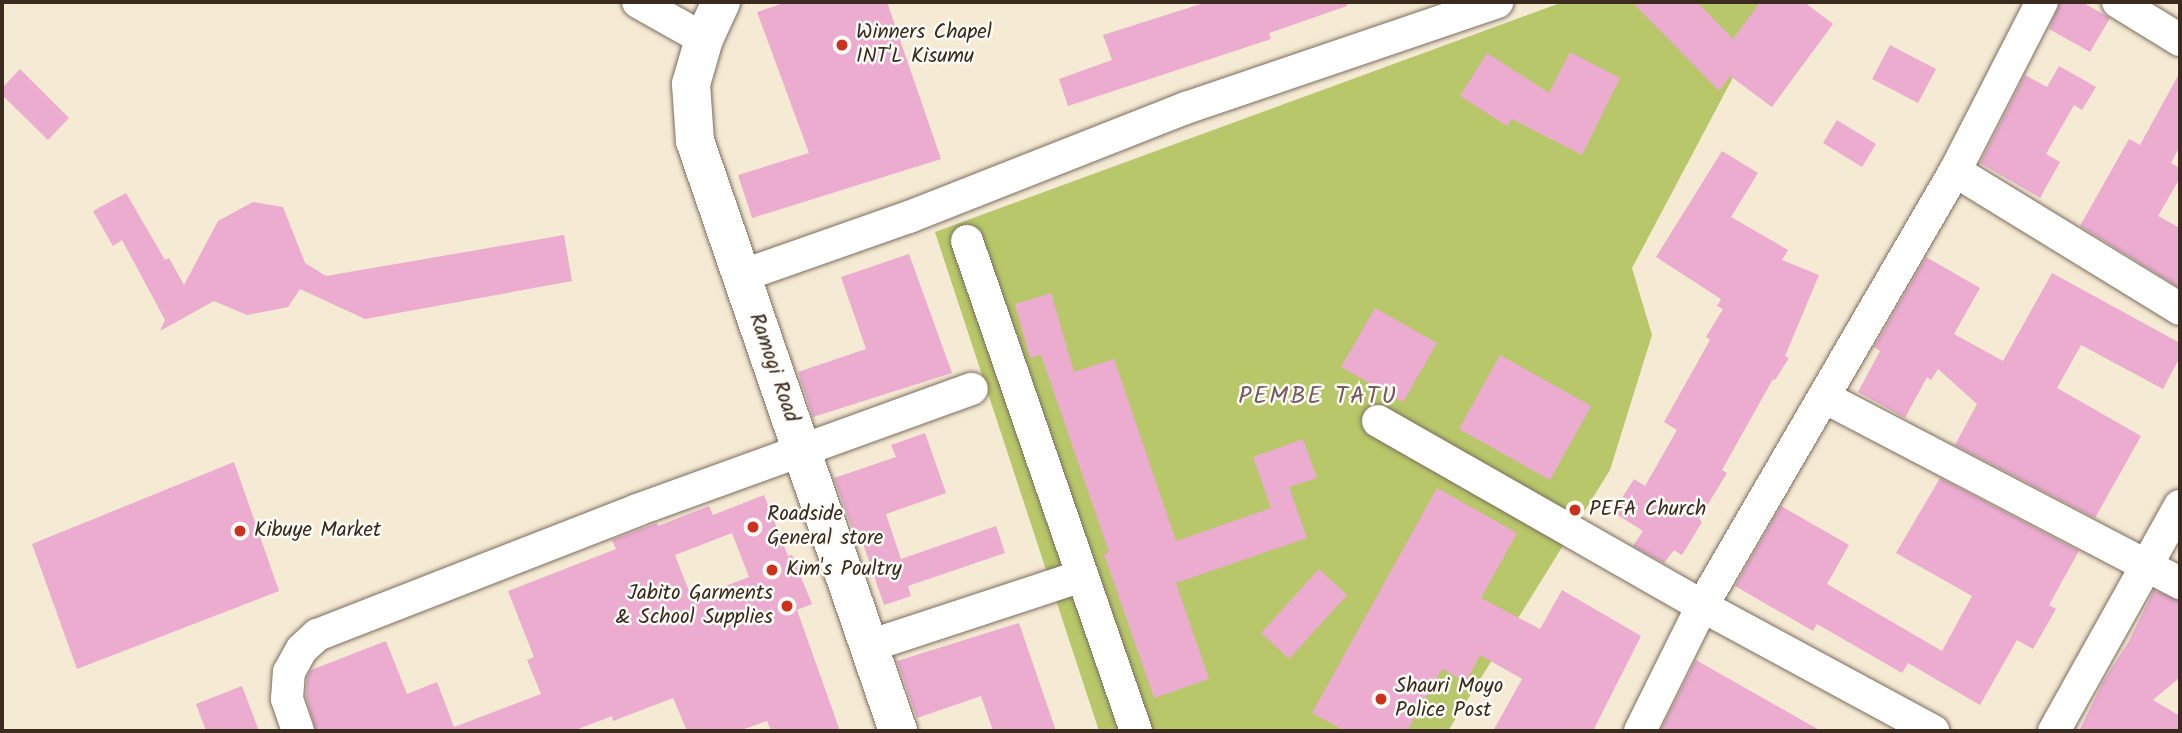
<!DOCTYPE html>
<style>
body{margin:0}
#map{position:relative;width:2182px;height:733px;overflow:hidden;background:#f5ead4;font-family:Kalam,sans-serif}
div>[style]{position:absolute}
.green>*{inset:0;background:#b7c769}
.building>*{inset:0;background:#ebacd0}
.roads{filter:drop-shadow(0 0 2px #7c6d5e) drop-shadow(0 0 2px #7c6d5e)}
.street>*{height:32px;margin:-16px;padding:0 16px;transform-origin:16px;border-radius:16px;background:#fff}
.secondary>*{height:38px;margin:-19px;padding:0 19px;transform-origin:19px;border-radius:19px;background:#fff}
.dots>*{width:19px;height:19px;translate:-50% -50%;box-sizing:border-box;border:4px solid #fdfcf7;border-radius:50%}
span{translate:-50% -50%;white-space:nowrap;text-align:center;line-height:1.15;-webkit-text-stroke:5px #fdfcf7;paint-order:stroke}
.poi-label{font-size:21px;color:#3b2a1e}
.left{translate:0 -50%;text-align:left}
.right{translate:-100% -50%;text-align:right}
.street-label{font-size:21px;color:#3b2a1e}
.quarter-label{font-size:24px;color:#79585c;letter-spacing:2px}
.frame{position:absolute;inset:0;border:4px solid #3b2a1e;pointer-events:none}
</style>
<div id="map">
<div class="green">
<i style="clip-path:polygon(1563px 2px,1773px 2px,1632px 268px,1652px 335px,1610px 470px,1448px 731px,1099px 731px,935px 232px)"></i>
</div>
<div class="building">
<i style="clip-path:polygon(787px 2px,887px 2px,941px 159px,752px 218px,738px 175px,809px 153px,757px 12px)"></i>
<i style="clip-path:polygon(1207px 2px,1347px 2px,1347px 6px,1269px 33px,1271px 39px,1068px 106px,1059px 79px,1112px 60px,1103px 35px)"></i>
<i style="clip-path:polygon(1632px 2px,1697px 2px,1733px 39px,1760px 2px,1804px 2px,1833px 24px,1772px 107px,1730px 76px,1719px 91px)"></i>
<i style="clip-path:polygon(2060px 2px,2082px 2px,2110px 18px,2090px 52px,2049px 29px)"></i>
<i style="clip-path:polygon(1890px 45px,1936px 69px,1918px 103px,1872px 79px)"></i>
<i style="clip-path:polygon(1570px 52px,1620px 78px,1582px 155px,1512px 119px,1507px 126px,1460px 96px,1487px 53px,1549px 93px)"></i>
<i style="clip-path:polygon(2059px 66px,2096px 87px,2082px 110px,2074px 105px,2046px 154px,2060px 162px,2040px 198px,1980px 163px,2025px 75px,2047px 87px)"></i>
<i style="clip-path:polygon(20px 69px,69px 118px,48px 140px,2px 95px,2px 88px)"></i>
<i style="clip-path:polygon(2180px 72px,2180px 146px,2171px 163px,2180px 168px,2180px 178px,2158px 216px,2180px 228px,2180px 288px,2080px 226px,2129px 139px,2140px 145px)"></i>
<i style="clip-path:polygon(1837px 120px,1876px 144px,1862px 167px,1823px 143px)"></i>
<i style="clip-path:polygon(1722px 151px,1758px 173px,1731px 217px,1788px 250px,1782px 260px,1819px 275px,1785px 356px,1789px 358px,1775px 380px,1773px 379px,1722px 470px,1727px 473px,1699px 519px,1702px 522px,1682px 555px,1674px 550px,1664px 563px,1633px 546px,1643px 531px,1613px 512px,1634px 479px,1645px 486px,1677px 430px,1664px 422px,1710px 340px,1706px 337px,1723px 309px,1717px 306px,1721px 299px,1656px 257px)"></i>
<i style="clip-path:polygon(126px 193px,165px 260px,169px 258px,184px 285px,218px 221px,253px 202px,283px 207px,305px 263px,326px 276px,564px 235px,572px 281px,365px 319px,300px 289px,288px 307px,247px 315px,214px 301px,160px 331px,165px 320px,122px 240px,113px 246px,93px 211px)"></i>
<i style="clip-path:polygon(909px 254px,952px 373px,813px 417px,798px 372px,866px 349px,841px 277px)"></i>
<i style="clip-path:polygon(1926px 257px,1980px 288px,1954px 334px,2003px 361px,2052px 273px,2180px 343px,2180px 357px,2163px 389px,2081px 345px,2057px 388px,2141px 436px,2095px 518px,1955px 445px,1977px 404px,1938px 369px,1931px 380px,1927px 377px,1905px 418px,1858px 392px,1880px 351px,1874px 347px)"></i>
<i style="clip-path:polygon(1051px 293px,1074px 372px,1114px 359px,1176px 541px,1271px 508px,1253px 457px,1303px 439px,1317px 478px,1289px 487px,1307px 538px,1176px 583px,1209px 679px,1154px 698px,1104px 554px,1109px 552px,1041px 355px,1030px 358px,1015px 304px)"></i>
<i style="clip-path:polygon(1375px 308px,1437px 343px,1403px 402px,1341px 367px)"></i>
<i style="clip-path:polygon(1500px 355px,1591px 406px,1550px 480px,1459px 429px)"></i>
<i style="clip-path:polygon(925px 433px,946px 493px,886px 514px,901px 559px,996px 526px,1005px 553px,908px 586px,911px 596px,884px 605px,858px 529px,853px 531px,834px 478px,896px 457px,891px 445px)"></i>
<i style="clip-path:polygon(234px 462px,279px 591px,77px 669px,32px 544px)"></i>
<i style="clip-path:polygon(1940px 478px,2079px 551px,2049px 605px,2056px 609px,2033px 649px,2017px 640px,1980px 705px,1908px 663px,1902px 673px,1817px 624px,1813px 631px,1735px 586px,1781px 506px,1849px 545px,1827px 584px,1942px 651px,1972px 596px,1896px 553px)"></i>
<i style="clip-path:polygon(1437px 488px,1517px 533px,1481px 598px,1540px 629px,1562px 590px,1641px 636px,1593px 731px,1493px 731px,1522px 679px,1480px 655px,1466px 682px,1442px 669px,1407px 731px,1345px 731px,1312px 713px)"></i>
<i style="clip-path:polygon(evenodd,764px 495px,788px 556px,792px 555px,812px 604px,797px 610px,840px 731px,771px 731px,767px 721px,739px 731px,687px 731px,673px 698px,613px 721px,612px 716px,573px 731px,316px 731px,306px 697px,307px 677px,311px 670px,386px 641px,407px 694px,437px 682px,454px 727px,541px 694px,527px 660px,534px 657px,508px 591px,616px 549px,612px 540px,657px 523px,658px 526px,709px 506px,713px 515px,764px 495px,732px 533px,749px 577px,692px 599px,675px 555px,732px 533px)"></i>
<i style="clip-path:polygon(1319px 569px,1347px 595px,1289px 659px,1261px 633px)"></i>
<i style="clip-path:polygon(2154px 590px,2180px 601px,2180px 673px,2177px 680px,2153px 700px,2180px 716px,2180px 731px,2079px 731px,2104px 680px,2129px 641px)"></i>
<i style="clip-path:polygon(1019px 623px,1056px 731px,993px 731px,981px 696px,917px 718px,897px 661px)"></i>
<i style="clip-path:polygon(1696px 660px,1821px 731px,1660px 731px)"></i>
<i style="clip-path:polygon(242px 686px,259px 731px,206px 731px,196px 704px)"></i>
</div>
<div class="roads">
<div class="street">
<i style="left:638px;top:2px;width:76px;rotate:29.3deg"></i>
<i style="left:2118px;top:2px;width:73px;rotate:31.5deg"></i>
<i style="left:1955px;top:171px;width:264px;rotate:31.5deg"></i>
<i style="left:967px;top:241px;width:518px;rotate:70.97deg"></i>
<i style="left:741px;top:276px;width:178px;rotate:-19.4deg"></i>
<i style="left:909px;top:217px;width:298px;rotate:-21.5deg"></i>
<i style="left:1186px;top:108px;width:329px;rotate:-18.8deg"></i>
<i style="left:1824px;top:397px;width:402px;rotate:27.6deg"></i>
<i style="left:1378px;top:421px;width:373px;rotate:29.7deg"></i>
<i style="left:1702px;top:606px;width:263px;rotate:28.4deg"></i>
<i style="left:869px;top:646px;width:224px;rotate:-18.2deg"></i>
<i style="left:298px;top:731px;width:34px;rotate:-109deg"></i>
<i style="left:287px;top:699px;width:27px;rotate:-86deg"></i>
<i style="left:289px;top:672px;width:26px;rotate:-61deg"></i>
<i style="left:302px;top:649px;width:21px;rotate:-43deg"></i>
<i style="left:317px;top:635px;width:344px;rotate:-21.3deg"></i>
<i style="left:637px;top:510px;width:356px;rotate:-19.9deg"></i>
<i style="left:1640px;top:731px;width:140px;rotate:-63.6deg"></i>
<i style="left:1702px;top:606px;width:503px;rotate:-59.82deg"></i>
<i style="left:1955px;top:171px;width:190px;rotate:-62.8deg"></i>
<i style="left:2054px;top:731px;width:258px;rotate:-60.8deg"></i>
</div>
<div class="secondary">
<i style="left:721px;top:2px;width:41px;rotate:114.7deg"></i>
<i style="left:704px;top:39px;width:47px;rotate:106.1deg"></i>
<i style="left:691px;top:84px;width:57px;rotate:86deg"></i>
<i style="left:695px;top:141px;width:624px;rotate:71.01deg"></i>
</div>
</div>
<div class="dots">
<i style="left:842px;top:45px;background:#c8321e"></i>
<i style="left:1575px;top:510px;background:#c8321e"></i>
<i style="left:753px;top:527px;background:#c8321e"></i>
<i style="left:240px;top:531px;background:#c8321e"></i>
<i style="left:772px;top:570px;background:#c8321e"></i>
<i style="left:787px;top:606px;background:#c8321e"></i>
<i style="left:1381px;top:699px;background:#c8321e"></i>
</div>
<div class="poi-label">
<span class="left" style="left:856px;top:45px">Winners Chapel<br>INT'L Kisumu</span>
<span class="left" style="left:1589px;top:510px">PEFA Church</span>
<span class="left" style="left:767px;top:527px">Roadside<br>General store</span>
<span class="left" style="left:254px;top:531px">Kibuye Market</span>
<span class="left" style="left:786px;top:570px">Kim's Poultry</span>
<span class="right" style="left:773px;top:606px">Jabito Garments<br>&amp; School Supplies</span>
<span class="left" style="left:1395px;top:699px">Shauri Moyo<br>Police Post</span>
</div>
<div class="street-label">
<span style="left:773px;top:368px;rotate:71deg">Ramogi Road</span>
</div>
<div class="quarter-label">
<span style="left:1318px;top:397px">PEMBE TATU</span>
</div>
<div class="frame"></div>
</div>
